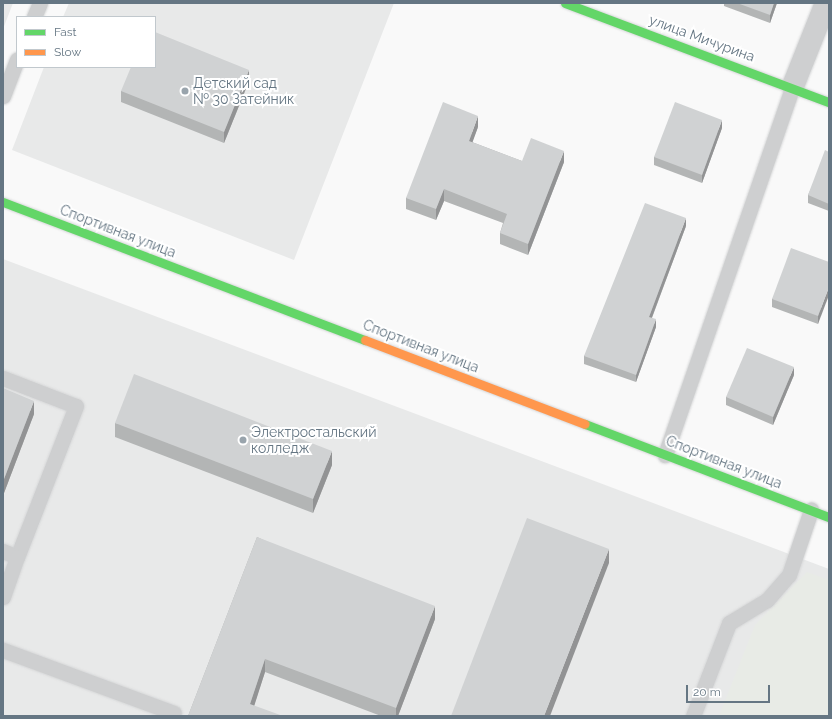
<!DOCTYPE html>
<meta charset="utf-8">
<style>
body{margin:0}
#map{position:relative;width:832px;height:719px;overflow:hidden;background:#f9f9f9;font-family:Raleway,sans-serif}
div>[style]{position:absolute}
.built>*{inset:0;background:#e8e9e9}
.green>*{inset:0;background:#e8ebe6}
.roads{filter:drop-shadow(0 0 1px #d5d6d7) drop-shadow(0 0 1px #d5d6d7)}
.lane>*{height:15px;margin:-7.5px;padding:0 7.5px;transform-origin:7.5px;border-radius:7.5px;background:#cecfd0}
.street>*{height:22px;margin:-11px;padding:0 11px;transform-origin:11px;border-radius:11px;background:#cecfd0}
.fast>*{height:9px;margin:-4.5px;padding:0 4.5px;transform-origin:4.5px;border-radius:4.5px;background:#63d668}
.slow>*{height:9px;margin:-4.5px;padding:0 4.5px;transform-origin:4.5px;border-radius:4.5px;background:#ff974d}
.wall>*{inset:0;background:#b3b5b5}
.shaded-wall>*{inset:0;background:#929394}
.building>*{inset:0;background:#d0d2d3}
.dots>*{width:11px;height:11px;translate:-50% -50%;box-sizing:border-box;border:2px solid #fff;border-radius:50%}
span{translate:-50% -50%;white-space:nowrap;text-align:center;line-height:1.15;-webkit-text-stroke:4px #fff;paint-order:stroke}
.street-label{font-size:14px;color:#657683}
.poi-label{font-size:14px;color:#657683}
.left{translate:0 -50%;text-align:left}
.frame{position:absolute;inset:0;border:4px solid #657683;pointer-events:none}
.legend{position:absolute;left:16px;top:16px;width:140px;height:52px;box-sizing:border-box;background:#fff;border:1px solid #c1c8cd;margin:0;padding:5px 7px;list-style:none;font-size:12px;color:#657683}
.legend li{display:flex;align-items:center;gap:8px;height:20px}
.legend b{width:20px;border:1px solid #c1c8cd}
.scale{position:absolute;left:686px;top:685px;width:84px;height:18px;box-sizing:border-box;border:2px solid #657683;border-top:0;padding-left:5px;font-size:12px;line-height:14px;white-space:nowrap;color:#657683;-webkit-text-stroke:3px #fff;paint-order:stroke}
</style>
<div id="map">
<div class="built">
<i style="clip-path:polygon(3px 3px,13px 3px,3px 29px)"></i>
<i style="clip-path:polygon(69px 3px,394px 3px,294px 260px,12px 150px,44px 67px,155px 67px,155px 17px,63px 17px)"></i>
<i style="clip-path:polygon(3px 259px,829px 569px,829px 716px,3px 716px)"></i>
</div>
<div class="green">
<i style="clip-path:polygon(807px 572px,829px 580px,829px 716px,719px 716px,755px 625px)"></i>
</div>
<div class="roads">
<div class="lane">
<i style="left:34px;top:17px;width:15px;rotate:-67deg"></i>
<i style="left:3px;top:96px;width:39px;rotate:-69deg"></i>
<i style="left:3px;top:378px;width:78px;rotate:21deg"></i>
<i style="left:76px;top:406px;width:162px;rotate:111.3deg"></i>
<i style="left:17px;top:557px;width:15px;rotate:-157deg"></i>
<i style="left:665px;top:455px;width:391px;rotate:-70.9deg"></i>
<i style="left:3px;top:597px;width:42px;rotate:-70.7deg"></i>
<i style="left:3px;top:650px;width:182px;rotate:20.2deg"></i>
<i style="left:693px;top:716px;width:100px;rotate:-68.8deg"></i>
<i style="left:729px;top:623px;width:44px;rotate:-31.2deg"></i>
<i style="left:767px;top:600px;width:33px;rotate:-49deg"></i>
<i style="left:789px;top:575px;width:69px;rotate:-71.3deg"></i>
</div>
<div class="street">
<i style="left:793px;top:86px;width:89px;rotate:-68.3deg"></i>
</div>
<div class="fast">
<i style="left:565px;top:3px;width:282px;rotate:20.6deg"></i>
<i style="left:3px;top:202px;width:387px;rotate:20.9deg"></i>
<i style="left:585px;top:424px;width:261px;rotate:20.9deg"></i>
</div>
<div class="slow">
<i style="left:365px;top:340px;width:235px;rotate:20.9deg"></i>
</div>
</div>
<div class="wall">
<i style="clip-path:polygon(724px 3px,777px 3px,770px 23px,724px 6px)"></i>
<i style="clip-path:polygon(249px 81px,224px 143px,121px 102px,121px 91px)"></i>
<i style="clip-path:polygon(478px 127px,472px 142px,522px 161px,564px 162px,528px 255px,500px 244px,500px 233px,503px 223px,444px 201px,436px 220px,406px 209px,406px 198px)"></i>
<i style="clip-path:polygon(722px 128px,702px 183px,654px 165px,654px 157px)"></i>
<i style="clip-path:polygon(829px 152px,829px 211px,808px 203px,808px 195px)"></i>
<i style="clip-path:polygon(686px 226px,652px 318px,656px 327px,636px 382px,584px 364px,584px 356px)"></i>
<i style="clip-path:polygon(829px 262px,818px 324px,772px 307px,772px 299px)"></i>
<i style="clip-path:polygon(794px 375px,773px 425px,726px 405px,726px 397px)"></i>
<i style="clip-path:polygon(3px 388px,34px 414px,4px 493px,3px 493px)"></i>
<i style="clip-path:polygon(115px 423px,332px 465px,313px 513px,115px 437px)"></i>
<i style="clip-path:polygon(257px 537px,435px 619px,398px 716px,381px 716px,265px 672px,254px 705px,188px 716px)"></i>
</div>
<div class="shaded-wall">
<i style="clip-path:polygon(774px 3px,777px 3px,770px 23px,770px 15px)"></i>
<i style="clip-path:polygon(249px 70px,249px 81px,224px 143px,224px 132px)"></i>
<i style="clip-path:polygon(478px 116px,478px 127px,469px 152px,469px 141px)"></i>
<i style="clip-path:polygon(722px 120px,722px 128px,702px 183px,702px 175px)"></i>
<i style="clip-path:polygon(564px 151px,564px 162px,528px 255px,528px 244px)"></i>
<i style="clip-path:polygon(444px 189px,444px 201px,436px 220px,436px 209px)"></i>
<i style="clip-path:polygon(686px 218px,686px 226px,649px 325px,649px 317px)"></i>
<i style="clip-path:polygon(829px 287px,829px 295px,818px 324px,818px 316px)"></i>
<i style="clip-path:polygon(656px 319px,656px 327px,636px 382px,636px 375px)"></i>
<i style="clip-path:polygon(794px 367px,794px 375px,773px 425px,773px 417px)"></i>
<i style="clip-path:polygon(34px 401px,34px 414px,4px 493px,4px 479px)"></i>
<i style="clip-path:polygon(332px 451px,332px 465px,313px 513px,313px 499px)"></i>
<i style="clip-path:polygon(609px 549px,609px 563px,550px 716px,544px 716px)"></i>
<i style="clip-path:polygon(435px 606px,435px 619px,398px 716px,396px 716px,396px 708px)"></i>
<i style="clip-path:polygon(265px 659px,265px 672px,251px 716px,250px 704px)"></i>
</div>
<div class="building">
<i style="clip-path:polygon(737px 3px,774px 3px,770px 15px)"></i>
<i style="clip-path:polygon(155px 32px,249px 70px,224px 132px,121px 91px,131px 67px,155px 67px)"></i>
<i style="clip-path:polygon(443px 102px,478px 116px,469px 141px,522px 161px,531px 138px,564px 151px,528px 244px,500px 233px,507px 214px,444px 189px,436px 209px,406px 198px)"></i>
<i style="clip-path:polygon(675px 102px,722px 120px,702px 175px,654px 157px)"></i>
<i style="clip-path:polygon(825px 150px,829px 152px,829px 204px,808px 195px)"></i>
<i style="clip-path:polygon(645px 203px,686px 218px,649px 317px,656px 319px,636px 375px,584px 356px)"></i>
<i style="clip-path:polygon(791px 248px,829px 262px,829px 287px,818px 316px,772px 299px)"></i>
<i style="clip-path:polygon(747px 348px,794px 367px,773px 417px,726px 397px)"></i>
<i style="clip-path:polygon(134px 374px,332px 451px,313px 499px,115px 423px)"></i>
<i style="clip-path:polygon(3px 388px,34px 401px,4px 479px,3px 479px)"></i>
<i style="clip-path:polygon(527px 518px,609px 549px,544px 716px,451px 716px)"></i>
<i style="clip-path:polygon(257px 537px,435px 606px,396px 708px,265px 659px,250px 704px,283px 716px,188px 716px)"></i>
</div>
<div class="dots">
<i style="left:185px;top:91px;background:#99a4ac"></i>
<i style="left:243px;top:440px;background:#99a4ac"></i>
</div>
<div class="street-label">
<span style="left:702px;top:38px;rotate:20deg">улица Мичурина</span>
<span style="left:118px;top:231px;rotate:21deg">Спортивная улица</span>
<span style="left:421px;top:346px;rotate:21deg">Спортивная улица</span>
<span style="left:724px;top:462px;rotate:21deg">Спортивная улица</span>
</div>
<div class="poi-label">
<span class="left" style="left:193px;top:91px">Детский сад<br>№ 30 Затейник</span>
<span class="left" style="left:251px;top:440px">Электростальский<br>колледж</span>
</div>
<div class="frame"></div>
<ul class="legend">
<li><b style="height:5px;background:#63d668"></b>Fast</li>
<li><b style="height:5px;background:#ff974d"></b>Slow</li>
</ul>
<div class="scale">20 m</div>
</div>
